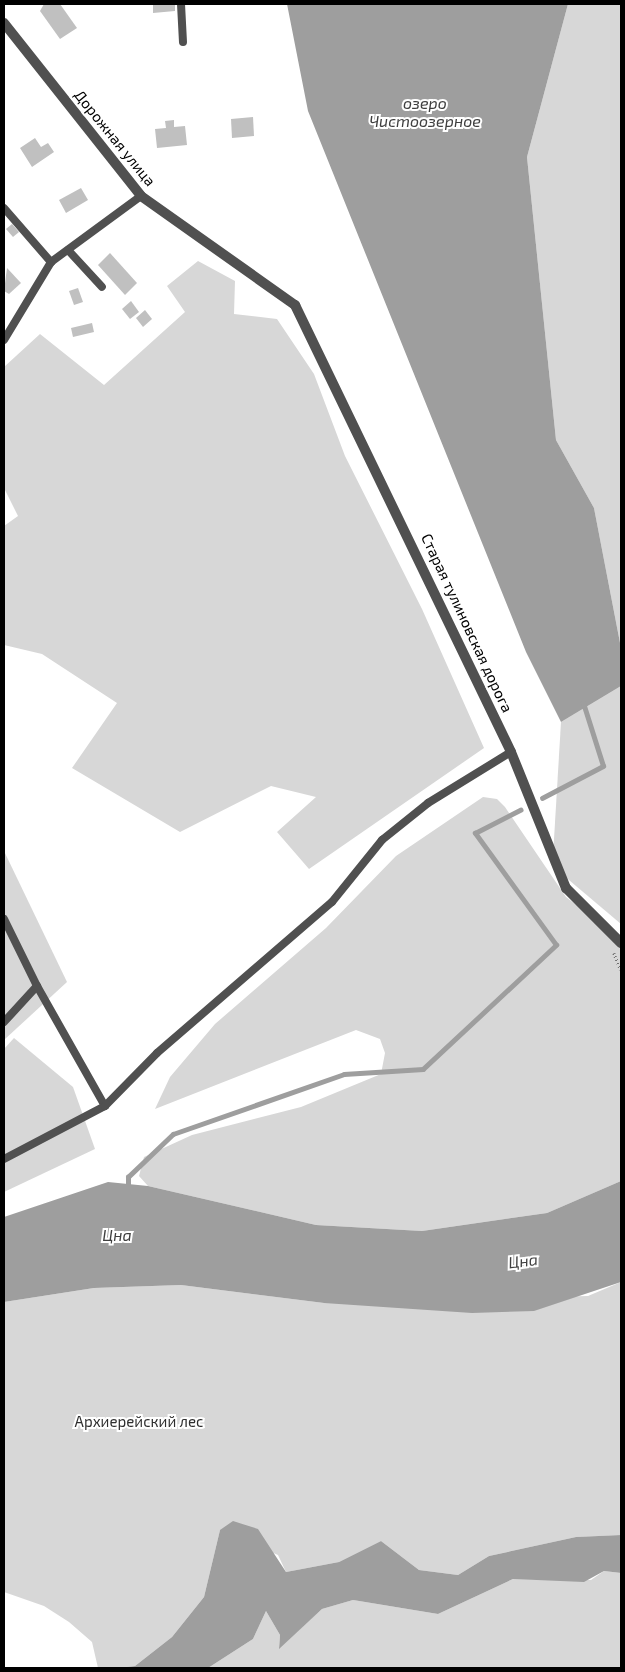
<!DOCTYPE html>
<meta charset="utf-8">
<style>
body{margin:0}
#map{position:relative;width:625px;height:1672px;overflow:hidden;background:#fff;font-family:"Exo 2",sans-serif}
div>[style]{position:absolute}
.green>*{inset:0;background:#d7d7d7}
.water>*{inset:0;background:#9e9e9e}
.stream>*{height:4.5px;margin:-2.25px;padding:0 2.25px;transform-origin:2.25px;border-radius:2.25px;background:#9e9e9e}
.building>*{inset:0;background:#c0c0c0}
.path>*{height:2.5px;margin-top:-1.25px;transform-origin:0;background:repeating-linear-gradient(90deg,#727272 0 1px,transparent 0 3.5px)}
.service>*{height:8px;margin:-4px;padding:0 4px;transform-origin:4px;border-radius:4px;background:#505050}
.tertiary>*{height:10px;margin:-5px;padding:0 5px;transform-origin:5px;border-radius:5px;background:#505050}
span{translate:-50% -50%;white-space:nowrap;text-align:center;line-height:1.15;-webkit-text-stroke:4px #fff;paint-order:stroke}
.street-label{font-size:15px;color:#000}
.park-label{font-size:15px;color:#2e2e2e}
.water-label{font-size:16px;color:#3f3f3f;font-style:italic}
.frame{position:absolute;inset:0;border:5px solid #000;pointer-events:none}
</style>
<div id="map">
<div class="green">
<i style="clip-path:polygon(568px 4px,621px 4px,621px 648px,594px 508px,556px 440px,527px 157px)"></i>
<i style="clip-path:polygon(198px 261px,235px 281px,234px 314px,277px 319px,314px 374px,345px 456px,422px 609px,484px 748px,309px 869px,277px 832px,316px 797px,271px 786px,180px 832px,72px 768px,117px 703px,42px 654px,4px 645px,4px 526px,18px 516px,4px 488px,4px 367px,40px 334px,104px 385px,185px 312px,167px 286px)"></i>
<i style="clip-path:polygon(621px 686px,621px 924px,563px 875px,553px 856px,561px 722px)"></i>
<i style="clip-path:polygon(483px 797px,497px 799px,505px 807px,566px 897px,621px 939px,621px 1181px,547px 1213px,422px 1231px,316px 1225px,148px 1186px,139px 1176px,144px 1157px,192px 1135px,301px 1107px,381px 1074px,385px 1053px,380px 1039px,356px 1030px,155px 1109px,170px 1077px,215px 1024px,326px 928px,396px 856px)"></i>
<i style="clip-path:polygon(4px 851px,67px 982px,4px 1040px)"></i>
<i style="clip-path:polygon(14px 1038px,73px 1087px,95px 1149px,4px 1192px,4px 1049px)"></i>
<i style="clip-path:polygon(621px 1282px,621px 1535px,576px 1537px,489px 1556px,458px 1575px,419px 1570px,381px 1541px,339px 1562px,286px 1572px,278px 1555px,220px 1530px,204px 1597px,172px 1637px,135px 1666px,119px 1668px,98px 1668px,92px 1642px,69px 1622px,44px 1606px,4px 1592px,4px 1302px,94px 1288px,181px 1285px,324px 1303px,588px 1296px)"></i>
<i style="clip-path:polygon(604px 1571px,621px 1573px,621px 1668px,208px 1668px,253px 1639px,266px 1611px,280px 1635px,279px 1648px,322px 1609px,353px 1600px,438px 1614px,513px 1579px,591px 1580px)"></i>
</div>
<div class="water">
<i style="clip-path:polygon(287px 4px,568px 4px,527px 157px,556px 440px,594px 508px,621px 648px,621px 686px,561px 722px,526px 652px,308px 111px)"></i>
<i style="clip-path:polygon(621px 1181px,621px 1282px,534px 1311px,472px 1313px,324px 1303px,181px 1285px,94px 1288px,4px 1302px,4px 1217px,108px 1182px,148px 1186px,316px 1225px,422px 1231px,547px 1213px)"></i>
<i style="clip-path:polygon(233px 1521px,258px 1529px,286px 1572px,339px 1562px,381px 1541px,419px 1570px,458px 1575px,489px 1556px,576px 1537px,621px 1535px,621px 1573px,604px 1571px,584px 1582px,513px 1579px,438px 1614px,353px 1600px,322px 1609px,279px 1649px,280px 1635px,266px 1611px,253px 1639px,208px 1668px,119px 1668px,135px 1666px,172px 1637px,204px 1597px,220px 1530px)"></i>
</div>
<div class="stream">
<i style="left:542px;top:798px;width:69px;rotate:-27.7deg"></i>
<i style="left:603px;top:766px;width:66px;rotate:-107.6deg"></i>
<i style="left:128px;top:1188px;width:11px;rotate:-90deg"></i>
<i style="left:128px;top:1177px;width:62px;rotate:-43.7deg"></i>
<i style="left:173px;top:1134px;width:181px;rotate:-19.3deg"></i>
<i style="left:344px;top:1074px;width:79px;rotate:-3.6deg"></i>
<i style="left:423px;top:1069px;width:182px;rotate:-43deg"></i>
<i style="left:556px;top:945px;width:138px;rotate:-125.9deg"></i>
<i style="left:475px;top:833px;width:51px;rotate:-27.1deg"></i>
</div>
<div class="building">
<i style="clip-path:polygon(44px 4px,60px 4px,77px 28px,60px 39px,40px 11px)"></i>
<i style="clip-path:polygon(153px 4px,175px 4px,175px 11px,153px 13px)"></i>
<i style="clip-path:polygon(253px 117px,254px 136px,232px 138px,231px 119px)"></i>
<i style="clip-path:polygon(174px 120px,174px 127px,185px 126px,187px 145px,157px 148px,155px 129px,166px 128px,165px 121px)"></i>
<i style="clip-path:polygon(35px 138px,41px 147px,48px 143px,54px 152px,32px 167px,20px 148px)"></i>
<i style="clip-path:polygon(81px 188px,88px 200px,66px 213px,59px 200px)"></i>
<i style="clip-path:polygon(12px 224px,19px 232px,13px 237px,6px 229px)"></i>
<i style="clip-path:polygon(110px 253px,137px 283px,125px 295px,98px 265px)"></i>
<i style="clip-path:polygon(7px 268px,21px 283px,9px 294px,4px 291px)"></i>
<i style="clip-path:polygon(78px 288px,83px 302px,74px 305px,69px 291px)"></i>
<i style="clip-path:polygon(131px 301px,139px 312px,130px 319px,122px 309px)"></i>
<i style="clip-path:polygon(145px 310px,152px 319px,143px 327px,136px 318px)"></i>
<i style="clip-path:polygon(92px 323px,94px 332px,73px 337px,71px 328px)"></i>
</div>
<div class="path">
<i style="left:614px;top:953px;width:18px;rotate:68deg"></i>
</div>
<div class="service">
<i style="left:181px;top:4px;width:38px;rotate:87deg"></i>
<i style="left:4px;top:208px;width:72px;rotate:49deg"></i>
<i style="left:68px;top:250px;width:50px;rotate:47.4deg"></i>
<i style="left:4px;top:340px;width:91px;rotate:-58.9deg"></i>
<i style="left:51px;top:262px;width:112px;rotate:-36.3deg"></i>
<i style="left:4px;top:919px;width:75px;rotate:63.8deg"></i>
<i style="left:37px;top:986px;width:49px;rotate:132.5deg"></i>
<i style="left:37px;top:986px;width:138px;rotate:60.5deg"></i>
<i style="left:4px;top:1159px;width:114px;rotate:-27.7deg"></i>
<i style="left:105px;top:1106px;width:74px;rotate:-45.5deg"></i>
<i style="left:157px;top:1053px;width:231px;rotate:-40.8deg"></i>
<i style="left:332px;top:902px;width:80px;rotate:-51.1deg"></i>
<i style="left:382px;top:840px;width:59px;rotate:-38.8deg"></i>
<i style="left:428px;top:803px;width:97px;rotate:-31.6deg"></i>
</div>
<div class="tertiary">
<i style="left:4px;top:23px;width:221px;rotate:51.6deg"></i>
<i style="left:141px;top:196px;width:189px;rotate:35.3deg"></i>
<i style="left:295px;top:305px;width:496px;rotate:64.2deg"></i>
<i style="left:511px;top:752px;width:147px;rotate:68deg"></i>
<i style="left:566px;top:888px;width:78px;rotate:45deg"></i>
</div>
<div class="street-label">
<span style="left:115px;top:138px;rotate:51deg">Дорожная улица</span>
<span style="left:467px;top:623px;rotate:65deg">Старая тулиновская дорога</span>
</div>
<div class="park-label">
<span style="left:139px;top:1422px">Архиерейский лес</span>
</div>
<div class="water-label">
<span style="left:425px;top:112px">озеро<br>Чистоозерное</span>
<span style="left:117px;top:1235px">Цна</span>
<span style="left:523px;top:1261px;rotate:-7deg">Цна</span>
</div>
<div class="frame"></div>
</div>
